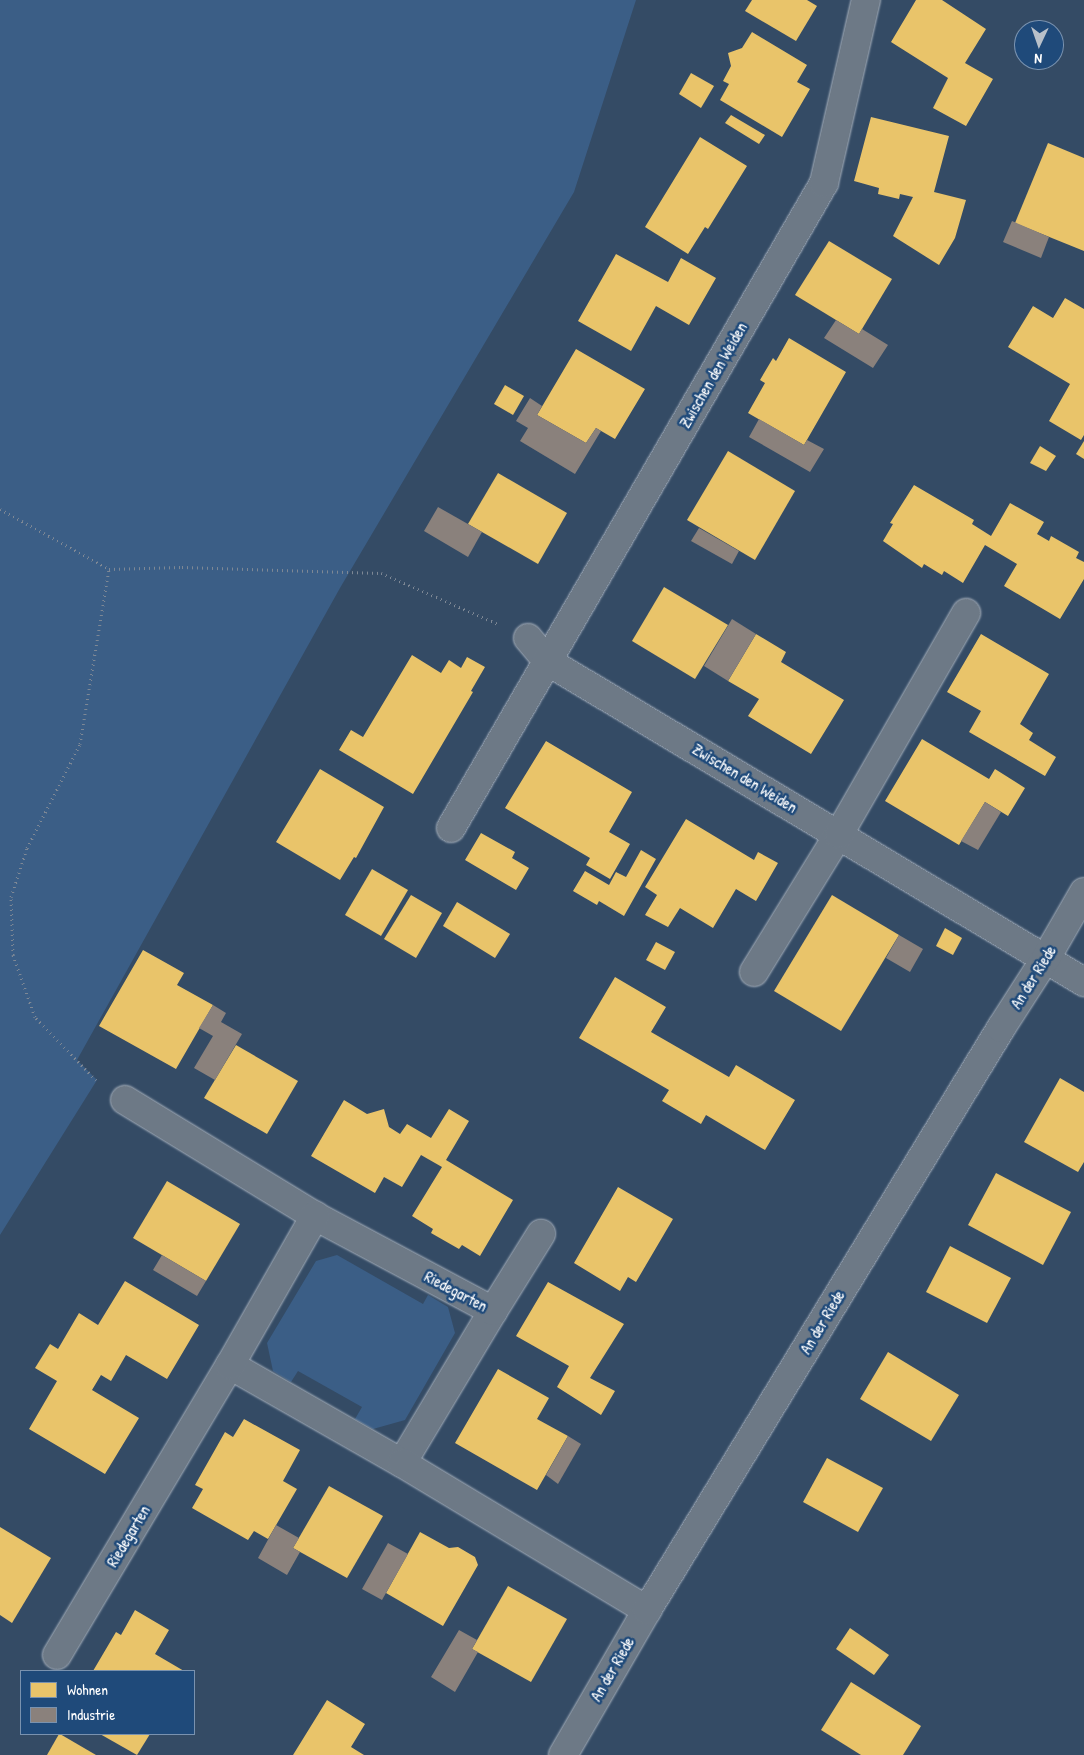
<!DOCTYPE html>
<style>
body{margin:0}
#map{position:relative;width:1084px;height:1755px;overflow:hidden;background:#344b65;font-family:"Patrick Hand",sans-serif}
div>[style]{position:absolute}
.green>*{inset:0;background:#3b5e86}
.homes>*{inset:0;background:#e9c46a}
.industry>*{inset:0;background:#8a817c}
.path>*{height:3px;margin-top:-1.5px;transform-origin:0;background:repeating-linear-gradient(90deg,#7e8895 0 1px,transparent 0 5px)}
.roads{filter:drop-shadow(0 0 1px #a4aeba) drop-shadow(0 0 1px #a4aeba)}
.minor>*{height:28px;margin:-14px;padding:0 14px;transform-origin:14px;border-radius:14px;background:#6d7986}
span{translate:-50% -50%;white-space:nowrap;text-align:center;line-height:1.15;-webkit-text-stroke:5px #1f4a7a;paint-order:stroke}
.street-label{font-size:16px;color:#fff}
.legend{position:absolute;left:20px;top:1670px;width:175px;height:65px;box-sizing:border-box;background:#1f4a7a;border:1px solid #7992af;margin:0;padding:6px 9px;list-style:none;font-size:15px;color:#fff}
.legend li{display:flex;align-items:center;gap:10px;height:25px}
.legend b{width:25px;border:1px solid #7992af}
.north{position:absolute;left:1014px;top:20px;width:50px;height:50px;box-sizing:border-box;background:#1f4a7a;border:1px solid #7992af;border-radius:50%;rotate:183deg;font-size:14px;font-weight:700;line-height:20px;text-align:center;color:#fff}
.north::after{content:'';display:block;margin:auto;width:18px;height:22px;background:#b8c0c9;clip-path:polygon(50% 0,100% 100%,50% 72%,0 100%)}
</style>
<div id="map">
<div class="green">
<i style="clip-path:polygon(0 0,636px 0,574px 192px,340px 588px,77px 1060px,97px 1080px,0 1235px)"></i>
<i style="clip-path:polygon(337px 1255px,423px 1304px,428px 1295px,448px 1307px,455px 1333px,405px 1420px,373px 1429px,355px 1419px,362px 1407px,298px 1371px,291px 1382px,273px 1371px,267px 1343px,316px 1261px)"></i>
</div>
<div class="homes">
<i style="clip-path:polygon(752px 0,807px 0,817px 6px,796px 41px,745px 11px)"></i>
<i style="clip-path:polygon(916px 0,942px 0,986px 29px,965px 63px,993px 79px,966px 126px,933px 108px,948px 78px,891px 42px)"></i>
<i style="clip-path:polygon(752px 32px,807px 65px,797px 82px,810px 89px,782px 137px,720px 100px,729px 84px,723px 81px,731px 66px,728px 53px,742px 48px)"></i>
<i style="clip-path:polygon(691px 73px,714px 86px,701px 108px,679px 94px)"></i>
<i style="clip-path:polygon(731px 115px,765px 135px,759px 144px,725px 123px)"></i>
<i style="clip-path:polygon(871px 117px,949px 136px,934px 192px,966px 200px,955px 238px,939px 265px,893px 236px,913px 197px,900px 194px,899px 199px,878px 194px,879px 188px,854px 181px)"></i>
<i style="clip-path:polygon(700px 137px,747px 166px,708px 229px,705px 227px,688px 254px,645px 227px)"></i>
<i style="clip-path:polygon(1048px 143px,1084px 158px,1084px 251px,1015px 223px)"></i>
<i style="clip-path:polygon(829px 241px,892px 279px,859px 334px,795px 295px)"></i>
<i style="clip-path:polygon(616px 254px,668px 282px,681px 258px,716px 278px,689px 325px,656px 306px,631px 351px,578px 321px)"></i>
<i style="clip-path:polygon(1065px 298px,1084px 309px,1084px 435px,1081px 440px,1049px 421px,1070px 384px,1008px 347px,1033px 306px,1053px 318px)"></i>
<i style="clip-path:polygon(789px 338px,846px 372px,804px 445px,748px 413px,765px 383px,760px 380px,773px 358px,776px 361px)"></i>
<i style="clip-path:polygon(576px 349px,645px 389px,615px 439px,596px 428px,586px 443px,537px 415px)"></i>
<i style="clip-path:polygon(505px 385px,524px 396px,513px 415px,494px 404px)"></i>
<i style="clip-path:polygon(1084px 441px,1084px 459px,1076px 454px)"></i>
<i style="clip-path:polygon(1040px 446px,1056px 456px,1046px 471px,1030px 463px)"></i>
<i style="clip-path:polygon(728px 451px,795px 491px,755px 560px,687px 520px)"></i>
<i style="clip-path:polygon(498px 473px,567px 513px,538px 564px,468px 524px)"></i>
<i style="clip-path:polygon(914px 485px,974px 520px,972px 524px,991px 536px,1010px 503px,1044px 522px,1037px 534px,1049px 541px,1051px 536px,1079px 552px,1076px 558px,1084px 562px,1084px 579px,1060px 619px,1004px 586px,1017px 564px,985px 545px,963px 583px,944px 571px,942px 575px,924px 564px,922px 568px,883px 541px,893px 524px,890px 523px)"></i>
<i style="clip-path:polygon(664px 587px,728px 625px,695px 679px,632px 641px)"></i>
<i style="clip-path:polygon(756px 634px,786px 652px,781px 662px,844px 700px,811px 754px,748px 716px,759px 699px,728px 681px)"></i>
<i style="clip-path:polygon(981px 634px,1049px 674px,1020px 724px,1033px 733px,1029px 740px,1056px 757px,1045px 776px,969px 732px,981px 711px,947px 692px)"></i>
<i style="clip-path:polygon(412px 655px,441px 673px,449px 660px,461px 668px,467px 657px,485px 667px,471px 691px,473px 692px,413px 794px,339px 750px,351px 730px,363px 737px)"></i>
<i style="clip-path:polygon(922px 739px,989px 779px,995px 769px,1025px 788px,1008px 816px,985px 802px,959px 845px,885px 801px)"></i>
<i style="clip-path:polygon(546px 741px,632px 792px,609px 832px,630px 844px,610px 879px,586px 865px,590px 858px,505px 808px)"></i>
<i style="clip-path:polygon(320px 769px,384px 807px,356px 858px,354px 857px,340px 880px,276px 842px)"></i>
<i style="clip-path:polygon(686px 819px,754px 860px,758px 852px,778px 863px,756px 901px,736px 889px,713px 928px,680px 908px,668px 927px,645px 915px,657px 895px,645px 887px)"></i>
<i style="clip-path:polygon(481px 833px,515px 852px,512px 858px,529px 868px,516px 890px,465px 860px)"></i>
<i style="clip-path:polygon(641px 850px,656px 859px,624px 916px,599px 901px,597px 905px,573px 891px,585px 871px,609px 885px,616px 872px,626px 877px)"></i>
<i style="clip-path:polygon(372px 869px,408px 890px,381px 936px,345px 915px)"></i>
<i style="clip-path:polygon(411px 895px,442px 913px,416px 958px,384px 939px)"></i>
<i style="clip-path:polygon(832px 895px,899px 935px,841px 1031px,774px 991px)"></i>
<i style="clip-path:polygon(457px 902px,510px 934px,495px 958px,443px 926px)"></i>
<i style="clip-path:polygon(945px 928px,962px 938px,953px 955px,936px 946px)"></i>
<i style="clip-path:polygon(656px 942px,675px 952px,665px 970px,646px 960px)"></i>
<i style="clip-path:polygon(143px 950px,184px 973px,177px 985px,213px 1005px,176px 1069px,99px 1026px)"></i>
<i style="clip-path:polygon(615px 977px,666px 1007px,651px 1032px,729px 1077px,736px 1065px,795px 1100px,765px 1150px,706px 1115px,701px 1124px,662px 1101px,669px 1090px,579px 1038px)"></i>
<i style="clip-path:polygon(236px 1045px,298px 1081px,267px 1134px,204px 1098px)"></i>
<i style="clip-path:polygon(1060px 1078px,1084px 1092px,1084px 1162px,1078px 1172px,1024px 1142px)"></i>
<i style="clip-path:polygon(344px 1100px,367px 1114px,384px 1109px,389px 1127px,400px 1134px,407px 1124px,431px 1138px,449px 1109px,469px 1121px,446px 1160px,513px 1200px,480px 1256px,462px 1245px,459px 1249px,431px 1233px,433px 1229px,412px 1216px,442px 1167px,421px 1155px,402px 1187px,384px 1177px,375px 1193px,311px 1156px)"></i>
<i style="clip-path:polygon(996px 1173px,1071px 1212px,1043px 1265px,968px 1225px)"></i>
<i style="clip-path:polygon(167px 1181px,240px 1224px,206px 1281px,133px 1238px)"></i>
<i style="clip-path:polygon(618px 1187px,673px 1219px,636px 1282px,628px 1277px,620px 1291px,574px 1263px)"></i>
<i style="clip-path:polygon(950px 1246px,1011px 1278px,987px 1323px,926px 1292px)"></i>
<i style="clip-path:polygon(125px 1281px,199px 1325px,167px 1379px,126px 1355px,111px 1381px,101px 1375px,92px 1390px,139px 1418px,105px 1474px,29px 1429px,57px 1381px,35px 1368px,50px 1344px,58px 1349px,79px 1313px,98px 1325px)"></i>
<i style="clip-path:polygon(548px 1282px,624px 1324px,590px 1378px,615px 1391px,601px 1415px,557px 1387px,569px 1366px,516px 1336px)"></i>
<i style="clip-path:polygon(888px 1352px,959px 1395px,931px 1441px,860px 1399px)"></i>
<i style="clip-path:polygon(498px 1369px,549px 1398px,537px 1419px,568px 1436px,537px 1490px,455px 1443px)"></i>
<i style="clip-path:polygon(244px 1419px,300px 1450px,283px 1481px,297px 1489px,268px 1539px,254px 1531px,248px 1540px,192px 1508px,203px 1489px,195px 1485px,225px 1432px,233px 1437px)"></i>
<i style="clip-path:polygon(827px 1458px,883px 1488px,858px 1532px,803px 1502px)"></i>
<i style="clip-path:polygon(329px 1486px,383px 1516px,347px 1578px,293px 1548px)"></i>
<i style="clip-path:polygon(0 1527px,51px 1558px,12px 1623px,0 1615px)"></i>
<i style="clip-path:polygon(420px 1532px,449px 1548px,458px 1547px,475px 1557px,478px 1565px,443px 1626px,386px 1593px)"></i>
<i style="clip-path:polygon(508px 1586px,567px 1619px,531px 1682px,472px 1649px)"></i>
<i style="clip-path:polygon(135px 1610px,169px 1630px,155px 1654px,184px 1671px,93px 1671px,116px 1632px,121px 1635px)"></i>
<i style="clip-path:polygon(850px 1628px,889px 1655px,874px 1675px,836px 1649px)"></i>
<i style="clip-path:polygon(851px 1682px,921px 1726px,903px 1755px,861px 1755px,821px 1730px)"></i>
<i style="clip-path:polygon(327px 1700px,365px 1724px,351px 1747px,364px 1755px,293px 1755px)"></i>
<i style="clip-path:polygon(59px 1734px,60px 1734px,96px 1755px,47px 1755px)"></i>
<i style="clip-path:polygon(100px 1734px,150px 1734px,137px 1755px)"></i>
</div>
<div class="industry">
<i style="clip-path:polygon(1012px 221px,1049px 237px,1041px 258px,1003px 242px)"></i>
<i style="clip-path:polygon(836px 320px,859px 334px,862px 329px,888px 345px,873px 368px,824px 338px)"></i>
<i style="clip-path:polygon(530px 398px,542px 406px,537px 415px,586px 443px,596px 428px,601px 431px,575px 474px,520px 441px,528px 428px,516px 421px)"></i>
<i style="clip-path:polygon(759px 419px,804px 445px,807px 440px,824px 449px,810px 472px,749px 437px)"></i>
<i style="clip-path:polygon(438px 507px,482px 532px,468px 557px,424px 531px)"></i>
<i style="clip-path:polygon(699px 528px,739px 551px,732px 564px,691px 541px)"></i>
<i style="clip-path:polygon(732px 619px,756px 634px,728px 681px,704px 666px)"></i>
<i style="clip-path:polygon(985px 802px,1001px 812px,978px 850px,961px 841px)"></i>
<i style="clip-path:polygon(899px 935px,923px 949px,910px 972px,886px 958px)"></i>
<i style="clip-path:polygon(213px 1005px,226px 1013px,221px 1022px,242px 1034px,215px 1080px,194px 1068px,213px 1036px,199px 1028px)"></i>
<i style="clip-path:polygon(162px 1255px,206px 1281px,197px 1296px,153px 1270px)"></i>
<i style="clip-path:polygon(568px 1436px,581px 1444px,558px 1484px,546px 1475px)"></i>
<i style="clip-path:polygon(276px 1525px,299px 1538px,293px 1548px,300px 1552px,287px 1575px,258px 1558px)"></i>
<i style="clip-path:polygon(388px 1543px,408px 1554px,382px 1600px,362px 1589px)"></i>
<i style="clip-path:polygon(459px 1630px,477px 1640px,472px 1649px,478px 1652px,455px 1692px,431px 1677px)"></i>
</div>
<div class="path">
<i style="left:0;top:509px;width:124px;rotate:28.8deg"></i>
<i style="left:109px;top:569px;width:73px;rotate:-1.6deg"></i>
<i style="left:182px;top:567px;width:199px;rotate:1.7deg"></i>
<i style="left:381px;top:573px;width:128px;rotate:23.6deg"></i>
<i style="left:96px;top:1080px;width:88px;rotate:-134.1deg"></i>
<i style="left:35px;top:1017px;width:66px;rotate:-109.5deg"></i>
<i style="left:13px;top:955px;width:58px;rotate:-92deg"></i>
<i style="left:11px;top:897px;width:52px;rotate:-71.9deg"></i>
<i style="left:27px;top:848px;width:117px;rotate:-63deg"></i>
<i style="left:80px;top:744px;width:177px;rotate:-80.6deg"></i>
</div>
<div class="roads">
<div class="minor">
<i style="left:528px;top:638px;width:30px;rotate:50deg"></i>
<i style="left:547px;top:661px;width:626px;rotate:30.87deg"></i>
<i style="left:451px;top:828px;width:745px;rotate:-59.96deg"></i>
<i style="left:824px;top:183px;width:188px;rotate:-77.1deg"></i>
<i style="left:754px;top:972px;width:162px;rotate:-58.4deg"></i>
<i style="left:839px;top:834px;width:255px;rotate:-60.1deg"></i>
<i style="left:125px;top:1100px;width:223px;rotate:31.4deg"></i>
<i style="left:315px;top:1216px;width:202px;rotate:28.1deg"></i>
<i style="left:493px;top:1311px;width:177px;rotate:120.9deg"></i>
<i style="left:493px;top:1311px;width:91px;rotate:-58.1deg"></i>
<i style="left:230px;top:1365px;width:198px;rotate:29.7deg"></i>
<i style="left:402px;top:1463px;width:286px;rotate:31deg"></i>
<i style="left:57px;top:1655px;width:338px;rotate:-59.2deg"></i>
<i style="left:230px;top:1365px;width:172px;rotate:-60.3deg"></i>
<i style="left:563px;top:1755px;width:168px;rotate:-59.9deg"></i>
<i style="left:647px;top:1610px;width:681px;rotate:-58.69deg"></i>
<i style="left:1001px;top:1028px;width:83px;rotate:-57.3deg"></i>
<i style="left:1046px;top:958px;width:76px;rotate:-60.1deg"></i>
</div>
</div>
<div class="street-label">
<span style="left:713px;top:375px;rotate:-60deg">Zwischen den Weiden</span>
<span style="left:745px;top:778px;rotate:31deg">Zwischen den Weiden</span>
<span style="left:1033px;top:977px;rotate:-58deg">An der Riede</span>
<span style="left:456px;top:1291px;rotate:28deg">Riedegarten</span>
<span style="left:822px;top:1322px;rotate:-59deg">An der Riede</span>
<span style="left:128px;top:1536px;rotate:-59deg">Riedegarten</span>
<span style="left:612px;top:1669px;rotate:-60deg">An der Riede</span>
</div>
<ul class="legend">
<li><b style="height:14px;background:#e9c46a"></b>Wohnen</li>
<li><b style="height:14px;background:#8a817c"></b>Industrie</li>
</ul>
<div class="north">N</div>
</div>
